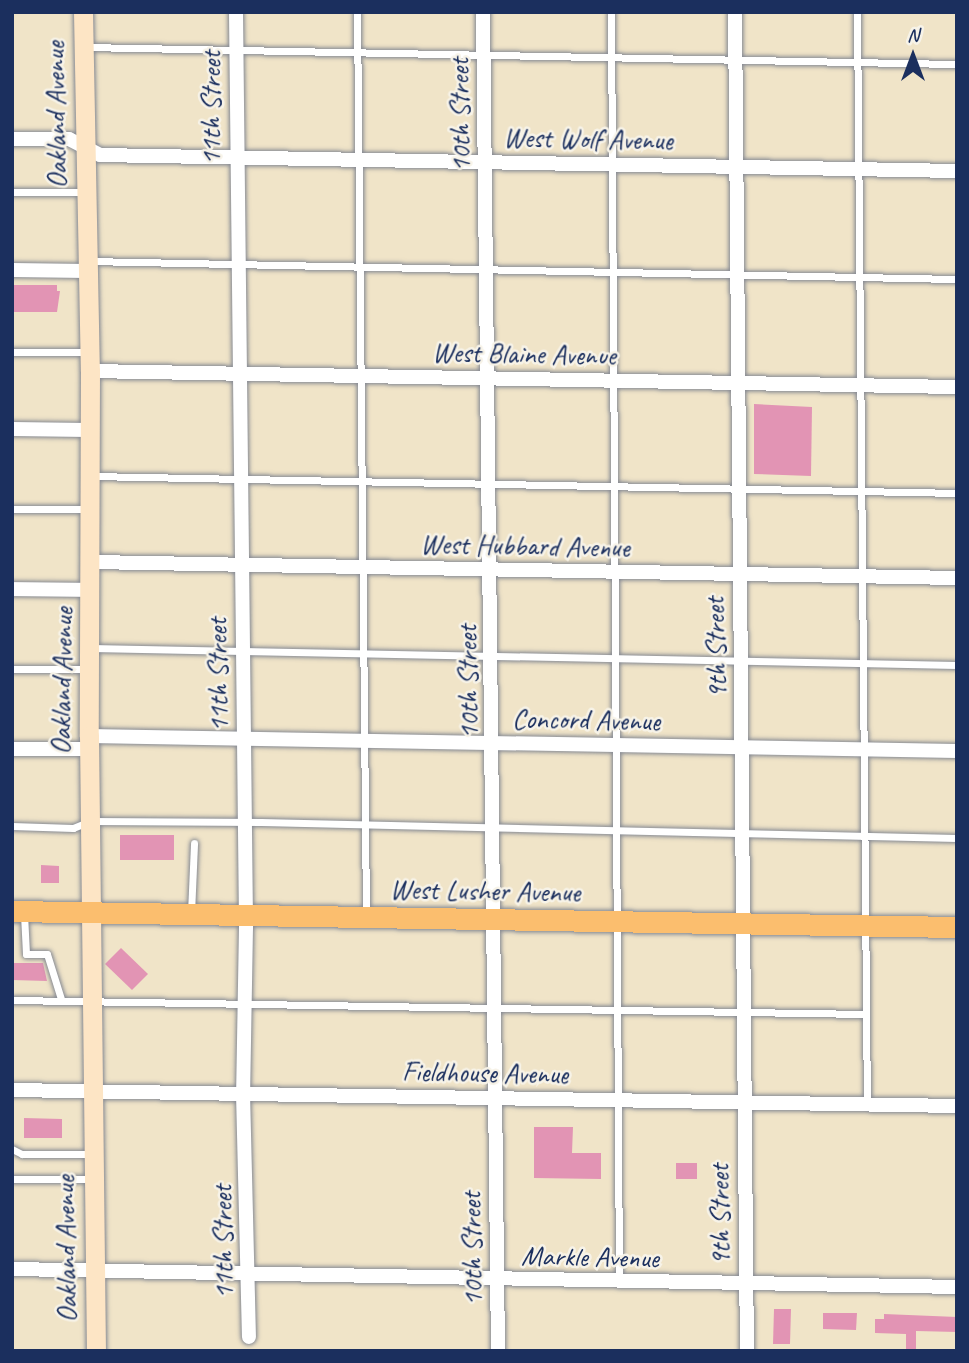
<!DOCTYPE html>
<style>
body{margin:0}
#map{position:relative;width:969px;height:1363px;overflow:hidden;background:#f0e4c8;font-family:Caveat,sans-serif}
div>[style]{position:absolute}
.building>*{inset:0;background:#e294b4}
.roads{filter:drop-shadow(0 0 2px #868a93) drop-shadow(0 0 2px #868a93)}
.lane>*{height:7px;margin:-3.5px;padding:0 3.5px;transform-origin:3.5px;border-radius:3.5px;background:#fff}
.street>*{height:14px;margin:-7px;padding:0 7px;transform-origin:7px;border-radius:7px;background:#fff}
.secondary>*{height:19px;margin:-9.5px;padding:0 9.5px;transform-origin:9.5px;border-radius:9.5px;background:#fde5c5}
.primary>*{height:21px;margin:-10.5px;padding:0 10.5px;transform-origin:10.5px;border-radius:10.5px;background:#fbbe6e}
span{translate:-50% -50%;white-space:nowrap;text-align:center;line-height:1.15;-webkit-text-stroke:5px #f7f3e8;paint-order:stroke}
.street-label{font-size:28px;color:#1b2f5e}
.frame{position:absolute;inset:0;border:14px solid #1b2f5e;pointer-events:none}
.north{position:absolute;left:878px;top:21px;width:70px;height:70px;-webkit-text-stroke:5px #f7f3e8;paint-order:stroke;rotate:0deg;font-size:19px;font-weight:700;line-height:28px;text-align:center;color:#1b2f5e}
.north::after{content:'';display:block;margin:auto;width:24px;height:32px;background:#1b2f5e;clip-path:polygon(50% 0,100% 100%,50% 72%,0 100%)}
</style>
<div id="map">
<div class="building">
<i style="clip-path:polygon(12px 285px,57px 285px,57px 291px,60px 291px,57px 312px,12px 312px)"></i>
<i style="clip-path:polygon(754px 404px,812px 407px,811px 476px,754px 474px)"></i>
<i style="clip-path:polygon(120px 835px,174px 835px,174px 860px,120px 860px)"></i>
<i style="clip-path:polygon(41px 865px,59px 866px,59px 883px,41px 883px)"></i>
<i style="clip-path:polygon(121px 948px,148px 974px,132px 990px,105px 964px)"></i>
<i style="clip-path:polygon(12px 963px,43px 963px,47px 981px,12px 980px)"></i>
<i style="clip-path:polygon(24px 1118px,62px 1119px,62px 1138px,24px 1138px)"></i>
<i style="clip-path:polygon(534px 1127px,573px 1127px,572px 1153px,601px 1153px,601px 1179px,534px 1178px)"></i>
<i style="clip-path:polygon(676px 1163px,697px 1163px,697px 1179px,676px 1179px)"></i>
<i style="clip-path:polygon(774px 1309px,791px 1309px,790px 1344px,773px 1344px)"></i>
<i style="clip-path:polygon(823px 1313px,857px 1313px,856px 1330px,823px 1329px)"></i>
<i style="clip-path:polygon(884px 1314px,957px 1317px,957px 1332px,916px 1331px,916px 1351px,906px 1351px,906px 1334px,875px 1333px,875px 1319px,884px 1319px)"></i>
</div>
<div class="roads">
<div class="lane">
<i style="left:357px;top:12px;width:902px;rotate:89.43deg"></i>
<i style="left:611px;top:12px;width:1269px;rotate:89.64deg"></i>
<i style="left:857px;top:12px;width:1093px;rotate:89.48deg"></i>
<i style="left:84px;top:47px;width:873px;rotate:1.12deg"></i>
<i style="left:12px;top:192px;width:73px"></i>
<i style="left:88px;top:261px;width:869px;rotate:1.19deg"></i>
<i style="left:12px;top:352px;width:77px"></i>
<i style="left:90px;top:476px;width:867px;rotate:1.12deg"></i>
<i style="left:12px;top:509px;width:78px"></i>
<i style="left:91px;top:648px;width:866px;rotate:1.12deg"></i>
<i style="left:12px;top:669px;width:77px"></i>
<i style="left:12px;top:826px;width:61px;rotate:1.9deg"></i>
<i style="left:73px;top:828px;width:18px;rotate:-22deg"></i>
<i style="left:90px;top:821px;width:171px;rotate:0.3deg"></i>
<i style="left:261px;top:822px;width:696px;rotate:1.32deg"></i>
<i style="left:191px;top:913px;width:70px;rotate:-87.5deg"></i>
<i style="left:24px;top:914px;width:40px;rotate:87.1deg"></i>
<i style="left:26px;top:954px;width:21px"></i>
<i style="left:47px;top:954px;width:47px;rotate:72.7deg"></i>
<i style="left:12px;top:1000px;width:854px;rotate:0.94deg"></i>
<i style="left:12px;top:1149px;width:11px;rotate:27deg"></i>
<i style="left:22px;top:1154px;width:70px"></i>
<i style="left:12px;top:1179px;width:80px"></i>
</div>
<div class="street">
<i style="left:236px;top:12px;width:915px;rotate:89.37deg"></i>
<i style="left:246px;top:927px;width:166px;rotate:91deg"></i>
<i style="left:243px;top:1093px;width:244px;rotate:88.6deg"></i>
<i style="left:483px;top:12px;width:1339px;rotate:89.36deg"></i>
<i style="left:735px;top:12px;width:1339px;rotate:89.49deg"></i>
<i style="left:12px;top:139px;width:57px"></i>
<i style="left:69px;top:139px;width:35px;rotate:27deg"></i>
<i style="left:100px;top:155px;width:857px;rotate:1.07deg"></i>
<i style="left:12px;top:270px;width:75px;rotate:0.8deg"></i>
<i style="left:90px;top:371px;width:867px;rotate:1.06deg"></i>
<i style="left:12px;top:429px;width:76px;rotate:0.8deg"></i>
<i style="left:92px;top:562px;width:865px;rotate:1.06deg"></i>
<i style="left:12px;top:589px;width:80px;rotate:0.7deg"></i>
<i style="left:89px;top:736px;width:868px;rotate:0.99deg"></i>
<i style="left:12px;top:749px;width:77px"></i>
<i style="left:12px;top:1090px;width:945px;rotate:0.97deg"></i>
<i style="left:12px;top:1269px;width:945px;rotate:1.09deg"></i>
</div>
<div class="secondary">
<i style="left:83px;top:12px;width:359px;rotate:88.9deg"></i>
<i style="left:90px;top:371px;width:365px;rotate:90.2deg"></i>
<i style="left:89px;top:736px;width:615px;rotate:89.35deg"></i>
</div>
<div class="primary">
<i style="left:12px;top:911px;width:945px;rotate:0.97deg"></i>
</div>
</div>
<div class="street-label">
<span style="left:211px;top:108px;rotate:-90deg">11th Street</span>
<span style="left:56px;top:115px;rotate:-91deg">Oakland Avenue</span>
<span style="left:460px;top:115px;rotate:-91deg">10th Street</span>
<span style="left:588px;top:139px;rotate:1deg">West Wolf Avenue</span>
<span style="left:524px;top:354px;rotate:1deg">West Blaine Avenue</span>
<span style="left:525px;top:546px;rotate:1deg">West Hubbard Avenue</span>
<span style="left:716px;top:648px;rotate:-92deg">9th Street</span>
<span style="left:218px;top:675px;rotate:-91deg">11th Street</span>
<span style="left:62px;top:681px;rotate:-89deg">Oakland Avenue</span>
<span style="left:468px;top:682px;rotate:-91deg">10th Street</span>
<span style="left:586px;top:720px;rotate:1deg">Concord Avenue</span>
<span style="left:485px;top:891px;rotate:1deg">West Lusher Avenue</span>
<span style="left:485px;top:1073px;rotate:1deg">Fieldhouse Avenue</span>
<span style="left:720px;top:1215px;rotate:-91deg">9th Street</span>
<span style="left:223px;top:1242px;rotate:-91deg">11th Street</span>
<span style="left:66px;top:1249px;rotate:-91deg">Oakland Avenue</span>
<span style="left:472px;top:1249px;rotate:-91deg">10th Street</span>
<span style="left:590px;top:1257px;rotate:1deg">Markle Avenue</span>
</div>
<div class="frame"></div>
<div class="north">N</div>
</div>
